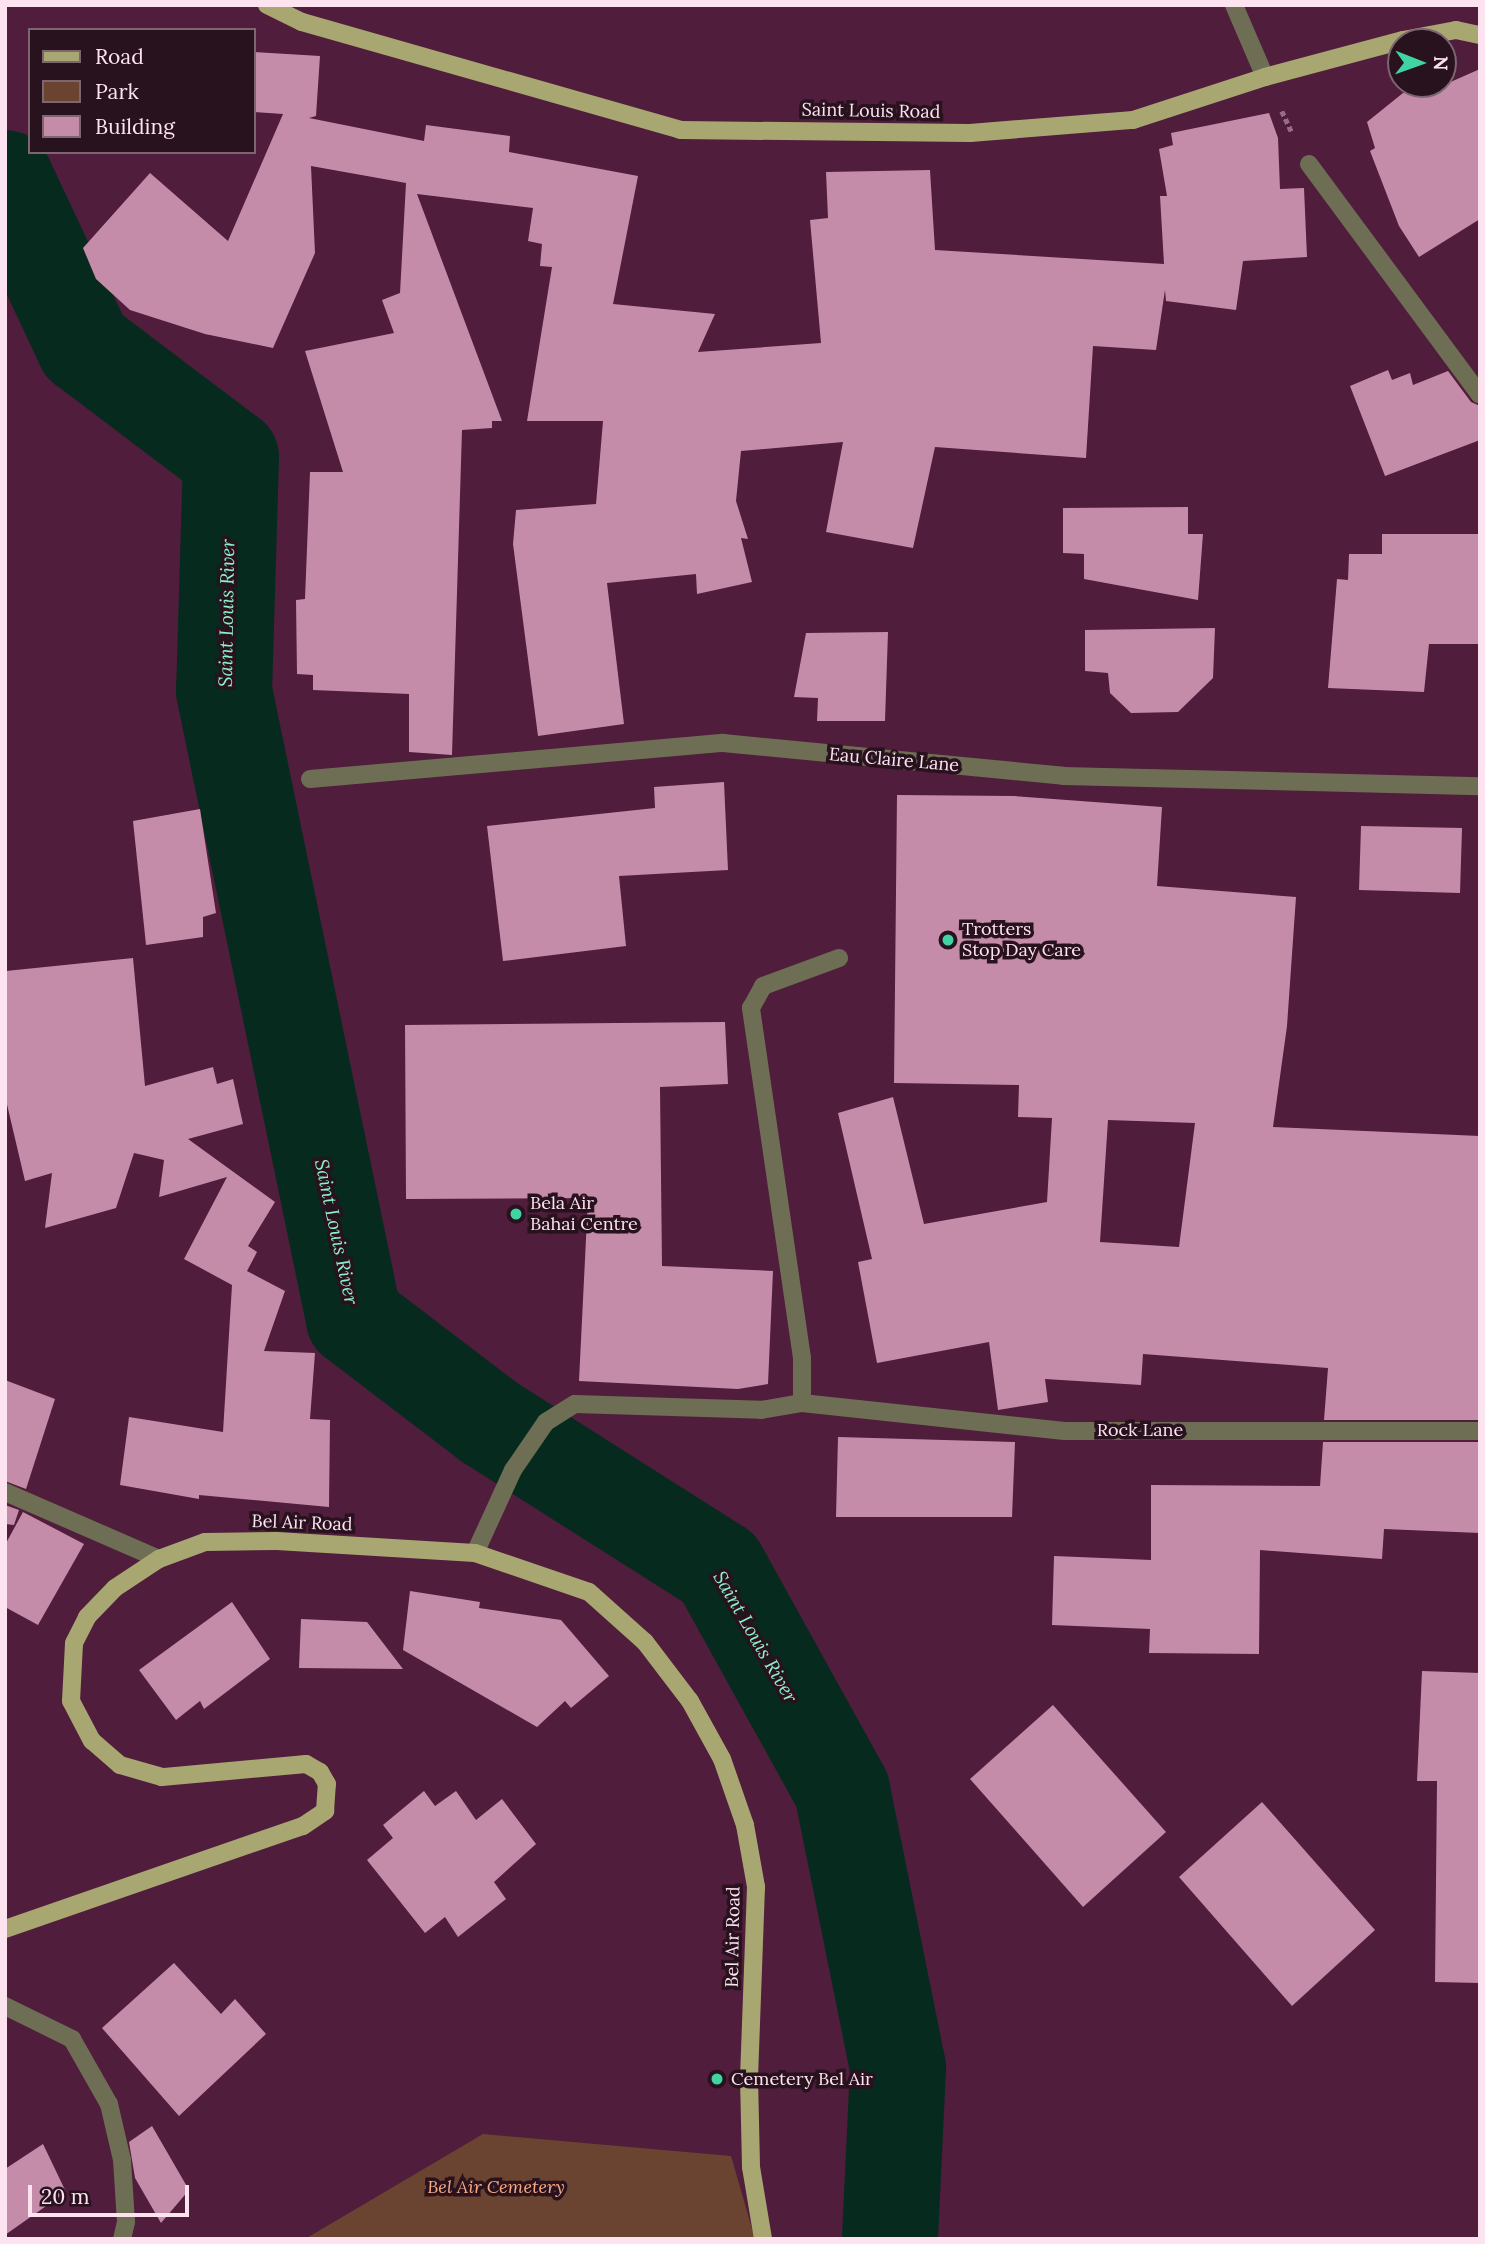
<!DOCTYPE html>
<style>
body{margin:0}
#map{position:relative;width:1485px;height:2244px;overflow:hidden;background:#501d3c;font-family:Lora,serif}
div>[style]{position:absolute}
.green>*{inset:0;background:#6b4431}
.river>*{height:96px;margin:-48px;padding:0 48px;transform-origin:48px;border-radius:48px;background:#062b1e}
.building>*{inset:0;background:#c58caa}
.path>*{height:4.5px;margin-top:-2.25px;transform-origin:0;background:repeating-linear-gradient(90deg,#966d85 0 5px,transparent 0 8.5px)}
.minor>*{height:18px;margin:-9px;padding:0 9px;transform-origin:9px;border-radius:9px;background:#6e6e54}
.major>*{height:18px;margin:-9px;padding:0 9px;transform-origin:9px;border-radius:9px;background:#a9a771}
.dots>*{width:19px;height:19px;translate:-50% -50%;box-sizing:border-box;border:4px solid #28121e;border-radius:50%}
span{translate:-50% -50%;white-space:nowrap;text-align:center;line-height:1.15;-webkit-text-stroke:7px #28121e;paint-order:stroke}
.street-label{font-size:18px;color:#fde2f0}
.poi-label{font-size:18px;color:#fde2f0}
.left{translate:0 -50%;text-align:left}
.park-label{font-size:18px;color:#fba982;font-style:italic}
.water-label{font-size:19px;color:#8df0c8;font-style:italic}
.frame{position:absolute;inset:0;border:7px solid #fde2f0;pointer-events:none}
.legend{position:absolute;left:28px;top:28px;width:228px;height:126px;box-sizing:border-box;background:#28121e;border:2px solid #7d6572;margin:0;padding:9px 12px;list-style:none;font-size:21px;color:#fde2f0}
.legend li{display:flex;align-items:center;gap:14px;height:35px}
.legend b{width:35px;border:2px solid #7d6572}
.north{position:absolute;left:1387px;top:28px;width:70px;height:70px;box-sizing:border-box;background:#28121e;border:2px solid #7d6572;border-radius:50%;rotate:91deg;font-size:19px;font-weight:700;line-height:28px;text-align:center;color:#fde2f0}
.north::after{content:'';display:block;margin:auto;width:24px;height:32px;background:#3fd4a2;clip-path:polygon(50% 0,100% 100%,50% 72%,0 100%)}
.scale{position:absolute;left:28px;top:2185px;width:161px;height:32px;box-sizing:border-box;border:4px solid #fde2f0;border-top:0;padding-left:9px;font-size:21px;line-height:24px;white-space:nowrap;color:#fde2f0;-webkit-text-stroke:5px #28121e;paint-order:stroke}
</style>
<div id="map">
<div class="green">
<i style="clip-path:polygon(483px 2134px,731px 2156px,755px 2239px,305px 2239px)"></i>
</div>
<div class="river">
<i style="left:5px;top:178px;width:186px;rotate:64.8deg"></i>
<i style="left:84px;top:346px;width:184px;rotate:37.1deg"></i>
<i style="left:231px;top:457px;width:234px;rotate:91.7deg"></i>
<i style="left:224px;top:691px;width:641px;rotate:78.3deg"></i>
<i style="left:354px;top:1319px;width:170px;rotate:37.3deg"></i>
<i style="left:489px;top:1422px;width:272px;rotate:32.4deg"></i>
<i style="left:719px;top:1568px;width:254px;rotate:61deg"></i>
<i style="left:842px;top:1790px;width:284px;rotate:78.6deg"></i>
<i style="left:898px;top:2068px;width:171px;rotate:92.7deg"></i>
</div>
<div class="building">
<i style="clip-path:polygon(254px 52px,320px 56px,316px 116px,309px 118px,424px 141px,426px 125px,510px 136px,509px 152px,638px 176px,613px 304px,715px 314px,698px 352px,821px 343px,810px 220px,828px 218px,826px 172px,930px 170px,935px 250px,1164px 264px,1160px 196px,1167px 196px,1159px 149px,1173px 145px,1171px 133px,1269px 113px,1278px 138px,1280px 189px,1304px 188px,1307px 257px,1243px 261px,1236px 310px,1166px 301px,1165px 290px,1156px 350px,1093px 346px,1086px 458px,935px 447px,913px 548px,826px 532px,843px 442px,741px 451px,736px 501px,748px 539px,741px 538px,752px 582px,697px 594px,696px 574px,607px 583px,624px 724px,538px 736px,513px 544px,516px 510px,596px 504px,603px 421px,527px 421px,552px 267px,540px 266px,542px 244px,528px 241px,533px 208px,417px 194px,502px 421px,492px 421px,492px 428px,462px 430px,452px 755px,409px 752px,409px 694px,313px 690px,313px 675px,297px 674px,296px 600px,305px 599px,310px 472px,343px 472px,305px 351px,394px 333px,382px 300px,400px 293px,406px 183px,311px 166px,315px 253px,273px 348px,205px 334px,130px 310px,96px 279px,83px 248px,150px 173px,228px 241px,283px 114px,254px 112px)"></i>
<i style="clip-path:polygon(1480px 69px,1480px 219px,1419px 257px,1399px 226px,1370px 151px,1375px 148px,1367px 122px,1403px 93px,1443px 84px,1444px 80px,1446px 84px)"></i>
<i style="clip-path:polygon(1388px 370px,1392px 380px,1410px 373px,1413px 385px,1448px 371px,1471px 402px,1480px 406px,1480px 440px,1385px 476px,1350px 386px)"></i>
<i style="clip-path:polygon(1188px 507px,1188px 534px,1203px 534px,1198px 600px,1084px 579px,1084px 554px,1063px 553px,1063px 508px)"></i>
<i style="clip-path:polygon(1382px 534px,1480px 534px,1480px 644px,1429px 644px,1424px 692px,1328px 688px,1337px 579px,1348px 580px,1349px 554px,1382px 554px)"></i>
<i style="clip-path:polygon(1215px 628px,1213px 678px,1178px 712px,1131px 713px,1110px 693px,1108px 673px,1085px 671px,1085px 630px)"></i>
<i style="clip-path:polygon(888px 632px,885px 721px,817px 721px,818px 698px,794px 697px,806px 633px)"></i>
<i style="clip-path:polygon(724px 782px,728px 870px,619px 876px,626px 946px,503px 961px,487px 826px,655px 808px,654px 787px)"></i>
<i style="clip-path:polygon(evenodd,897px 795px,1014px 796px,1162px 807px,1157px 886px,1296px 897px,1287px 1026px,1273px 1127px,1480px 1136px,1480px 1420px,1324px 1420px,1328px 1368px,1143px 1354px,1141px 1385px,1045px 1379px,1048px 1402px,998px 1410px,989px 1342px,877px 1363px,858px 1262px,872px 1259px,838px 1113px,893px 1097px,924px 1224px,1047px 1202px,1052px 1118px,1018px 1117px,1019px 1085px,894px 1083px,897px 795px,1108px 1120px,1195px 1123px,1179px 1247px,1100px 1242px,1108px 1120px)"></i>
<i style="clip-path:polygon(200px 809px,216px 913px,203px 917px,203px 937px,146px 945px,133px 821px)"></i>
<i style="clip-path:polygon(1361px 826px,1462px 828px,1460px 893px,1359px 890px)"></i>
<i style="clip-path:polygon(133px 958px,145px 1086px,213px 1067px,217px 1084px,233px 1079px,243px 1124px,188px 1139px,275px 1202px,248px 1246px,257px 1252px,247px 1271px,285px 1291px,264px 1351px,315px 1353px,310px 1419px,330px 1420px,329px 1507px,199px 1495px,199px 1499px,120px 1485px,129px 1417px,223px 1432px,232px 1285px,184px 1259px,227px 1177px,159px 1197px,164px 1160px,134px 1153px,116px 1208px,45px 1228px,52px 1173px,25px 1181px,5px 1096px,5px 1005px,6px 971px)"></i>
<i style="clip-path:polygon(725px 1022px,728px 1084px,660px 1087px,662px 1266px,773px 1271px,768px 1384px,738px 1389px,579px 1381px,588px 1198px,406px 1199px,405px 1025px)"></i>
<i style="clip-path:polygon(5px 1380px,55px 1399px,26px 1489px,5px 1481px)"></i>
<i style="clip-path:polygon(838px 1437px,1015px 1442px,1012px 1517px,836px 1517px)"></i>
<i style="clip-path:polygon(1323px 1442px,1480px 1442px,1480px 1533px,1384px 1529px,1382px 1559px,1260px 1550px,1259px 1654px,1149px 1653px,1150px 1629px,1052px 1625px,1054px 1556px,1151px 1560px,1151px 1485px,1320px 1486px)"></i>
<i style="clip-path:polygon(5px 1505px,19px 1510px,14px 1525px,5px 1524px)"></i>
<i style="clip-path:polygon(23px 1512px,84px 1544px,38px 1625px,5px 1607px,5px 1545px)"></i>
<i style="clip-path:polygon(410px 1591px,480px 1602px,479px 1608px,561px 1620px,609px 1676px,571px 1708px,565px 1701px,537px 1727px,403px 1650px)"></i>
<i style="clip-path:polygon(232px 1602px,270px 1659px,204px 1709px,200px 1701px,176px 1720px,139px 1670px)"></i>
<i style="clip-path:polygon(301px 1619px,367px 1622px,403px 1669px,299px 1668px)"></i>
<i style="clip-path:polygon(1422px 1671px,1480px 1673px,1480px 1983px,1435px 1982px,1437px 1781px,1417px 1781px)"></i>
<i style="clip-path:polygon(1053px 1705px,1166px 1832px,1083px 1907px,970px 1779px)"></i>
<i style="clip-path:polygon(424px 1791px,435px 1806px,456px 1791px,476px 1820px,502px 1799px,536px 1844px,494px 1882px,506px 1899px,458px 1937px,445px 1917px,425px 1933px,367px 1860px,393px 1838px,383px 1825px)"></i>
<i style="clip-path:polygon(1262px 1802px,1375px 1930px,1292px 2006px,1179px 1877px)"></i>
<i style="clip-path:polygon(174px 1963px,221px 2014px,235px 1999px,266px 2034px,179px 2116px,102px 2028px)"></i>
<i style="clip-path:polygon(152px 2126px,189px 2190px,161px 2223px,135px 2178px,129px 2142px)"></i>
<i style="clip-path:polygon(43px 2144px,66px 2192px,5px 2235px,5px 2169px)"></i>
</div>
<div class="path">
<i style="left:1282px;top:111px;width:23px;rotate:65deg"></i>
</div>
<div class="minor">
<i style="left:1234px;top:5px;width:78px;rotate:66.7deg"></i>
<i style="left:1309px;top:164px;width:287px;rotate:53.5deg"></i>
<i style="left:310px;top:779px;width:415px;rotate:-5deg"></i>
<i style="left:723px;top:743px;width:342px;rotate:5.5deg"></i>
<i style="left:1063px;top:776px;width:417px;rotate:1.4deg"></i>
<i style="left:802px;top:1403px;width:264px;rotate:6.1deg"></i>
<i style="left:1065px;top:1431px;width:415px"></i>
<i style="left:5px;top:1492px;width:168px;rotate:23.5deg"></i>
<i style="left:475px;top:1553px;width:91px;rotate:-65.4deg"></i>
<i style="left:513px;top:1470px;width:58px;rotate:-55.5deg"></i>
<i style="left:546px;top:1422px;width:34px;rotate:-32deg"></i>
<i style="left:575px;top:1404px;width:186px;rotate:1.8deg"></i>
<i style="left:761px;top:1410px;width:42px;rotate:-9.7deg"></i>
<i style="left:802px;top:1403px;width:45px;rotate:-90deg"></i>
<i style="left:802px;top:1358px;width:354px;rotate:-98.3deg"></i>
<i style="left:751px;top:1008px;width:25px;rotate:-61deg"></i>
<i style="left:763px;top:986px;width:81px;rotate:-20.2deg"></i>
<i style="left:5px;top:2006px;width:75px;rotate:26.2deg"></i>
<i style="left:72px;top:2039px;width:75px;rotate:60.4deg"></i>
<i style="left:109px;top:2104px;width:57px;rotate:76.9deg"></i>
<i style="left:122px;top:2160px;width:62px;rotate:86.3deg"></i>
<i style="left:126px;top:2222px;width:17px;rotate:103deg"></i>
</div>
<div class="major">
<i style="left:267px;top:5px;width:39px;rotate:26deg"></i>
<i style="left:302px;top:22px;width:393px;rotate:15.9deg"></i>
<i style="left:680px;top:130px;width:290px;rotate:0.6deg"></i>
<i style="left:970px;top:133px;width:164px;rotate:-4.6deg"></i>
<i style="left:1133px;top:120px;width:139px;rotate:-18deg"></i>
<i style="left:1265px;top:77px;width:143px;rotate:-15deg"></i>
<i style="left:1403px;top:40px;width:54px;rotate:-10.7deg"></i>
<i style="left:1456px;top:30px;width:25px;rotate:12deg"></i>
<i style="left:5px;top:1929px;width:315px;rotate:-19.1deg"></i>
<i style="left:303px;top:1826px;width:27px;rotate:-34deg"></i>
<i style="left:325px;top:1811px;width:27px;rotate:-86deg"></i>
<i style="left:327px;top:1784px;width:14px;rotate:-120deg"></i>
<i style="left:320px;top:1772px;width:16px;rotate:-150deg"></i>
<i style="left:306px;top:1764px;width:145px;rotate:174.8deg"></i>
<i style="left:162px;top:1777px;width:44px;rotate:-164.1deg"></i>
<i style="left:120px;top:1765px;width:37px;rotate:-139deg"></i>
<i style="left:92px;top:1741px;width:45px;rotate:-117.7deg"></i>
<i style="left:71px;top:1701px;width:58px;rotate:-87deg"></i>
<i style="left:74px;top:1643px;width:29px;rotate:-63deg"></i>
<i style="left:87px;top:1617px;width:40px;rotate:-46deg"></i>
<i style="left:115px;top:1588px;width:53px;rotate:-33.4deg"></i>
<i style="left:159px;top:1559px;width:49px;rotate:-20.3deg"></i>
<i style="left:205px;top:1542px;width:72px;rotate:-0.8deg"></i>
<i style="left:277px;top:1541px;width:198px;rotate:3.5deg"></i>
<i style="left:475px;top:1553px;width:120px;rotate:18.9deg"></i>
<i style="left:589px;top:1592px;width:75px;rotate:41.8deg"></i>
<i style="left:645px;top:1642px;width:74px;rotate:52.7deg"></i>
<i style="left:690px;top:1701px;width:66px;rotate:61.1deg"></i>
<i style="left:722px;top:1759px;width:70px;rotate:70.8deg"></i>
<i style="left:745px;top:1825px;width:63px;rotate:79.9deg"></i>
<i style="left:756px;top:1887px;width:191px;rotate:92.1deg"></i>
<i style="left:749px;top:2078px;width:89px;rotate:88.7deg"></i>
<i style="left:751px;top:2167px;width:73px;rotate:80.5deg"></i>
</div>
<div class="dots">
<i style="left:948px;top:940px;background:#3fd4a2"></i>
<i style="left:516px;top:1214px;background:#3fd4a2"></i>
<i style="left:717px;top:2079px;background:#3fd4a2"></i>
</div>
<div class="street-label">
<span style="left:871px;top:111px;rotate:1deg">Saint Louis Road</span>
<span style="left:894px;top:760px;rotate:5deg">Eau Claire Lane</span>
<span style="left:1140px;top:1430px">Rock Lane</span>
<span style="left:302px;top:1523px;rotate:2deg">Bel Air Road</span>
<span style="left:733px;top:1937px;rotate:-89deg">Bel Air Road</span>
</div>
<div class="poi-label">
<span class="left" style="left:962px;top:940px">Trotters<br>Stop Day Care</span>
<span class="left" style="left:530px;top:1214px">Bela Air<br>Bahai Centre</span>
<span class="left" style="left:731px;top:2079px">Cemetery Bel Air</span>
</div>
<div class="park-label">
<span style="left:496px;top:2187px">Bel Air Cemetery</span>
</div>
<div class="water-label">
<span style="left:227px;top:613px;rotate:-89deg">Saint Louis River</span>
<span style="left:336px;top:1232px;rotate:78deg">Saint Louis River</span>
<span style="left:755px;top:1637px;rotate:60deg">Saint Louis River</span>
</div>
<div class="frame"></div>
<ul class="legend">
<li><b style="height:9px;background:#a9a771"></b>Road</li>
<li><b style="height:19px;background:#6b4431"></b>Park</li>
<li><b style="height:19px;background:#c58caa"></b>Building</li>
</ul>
<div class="north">N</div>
<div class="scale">20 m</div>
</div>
